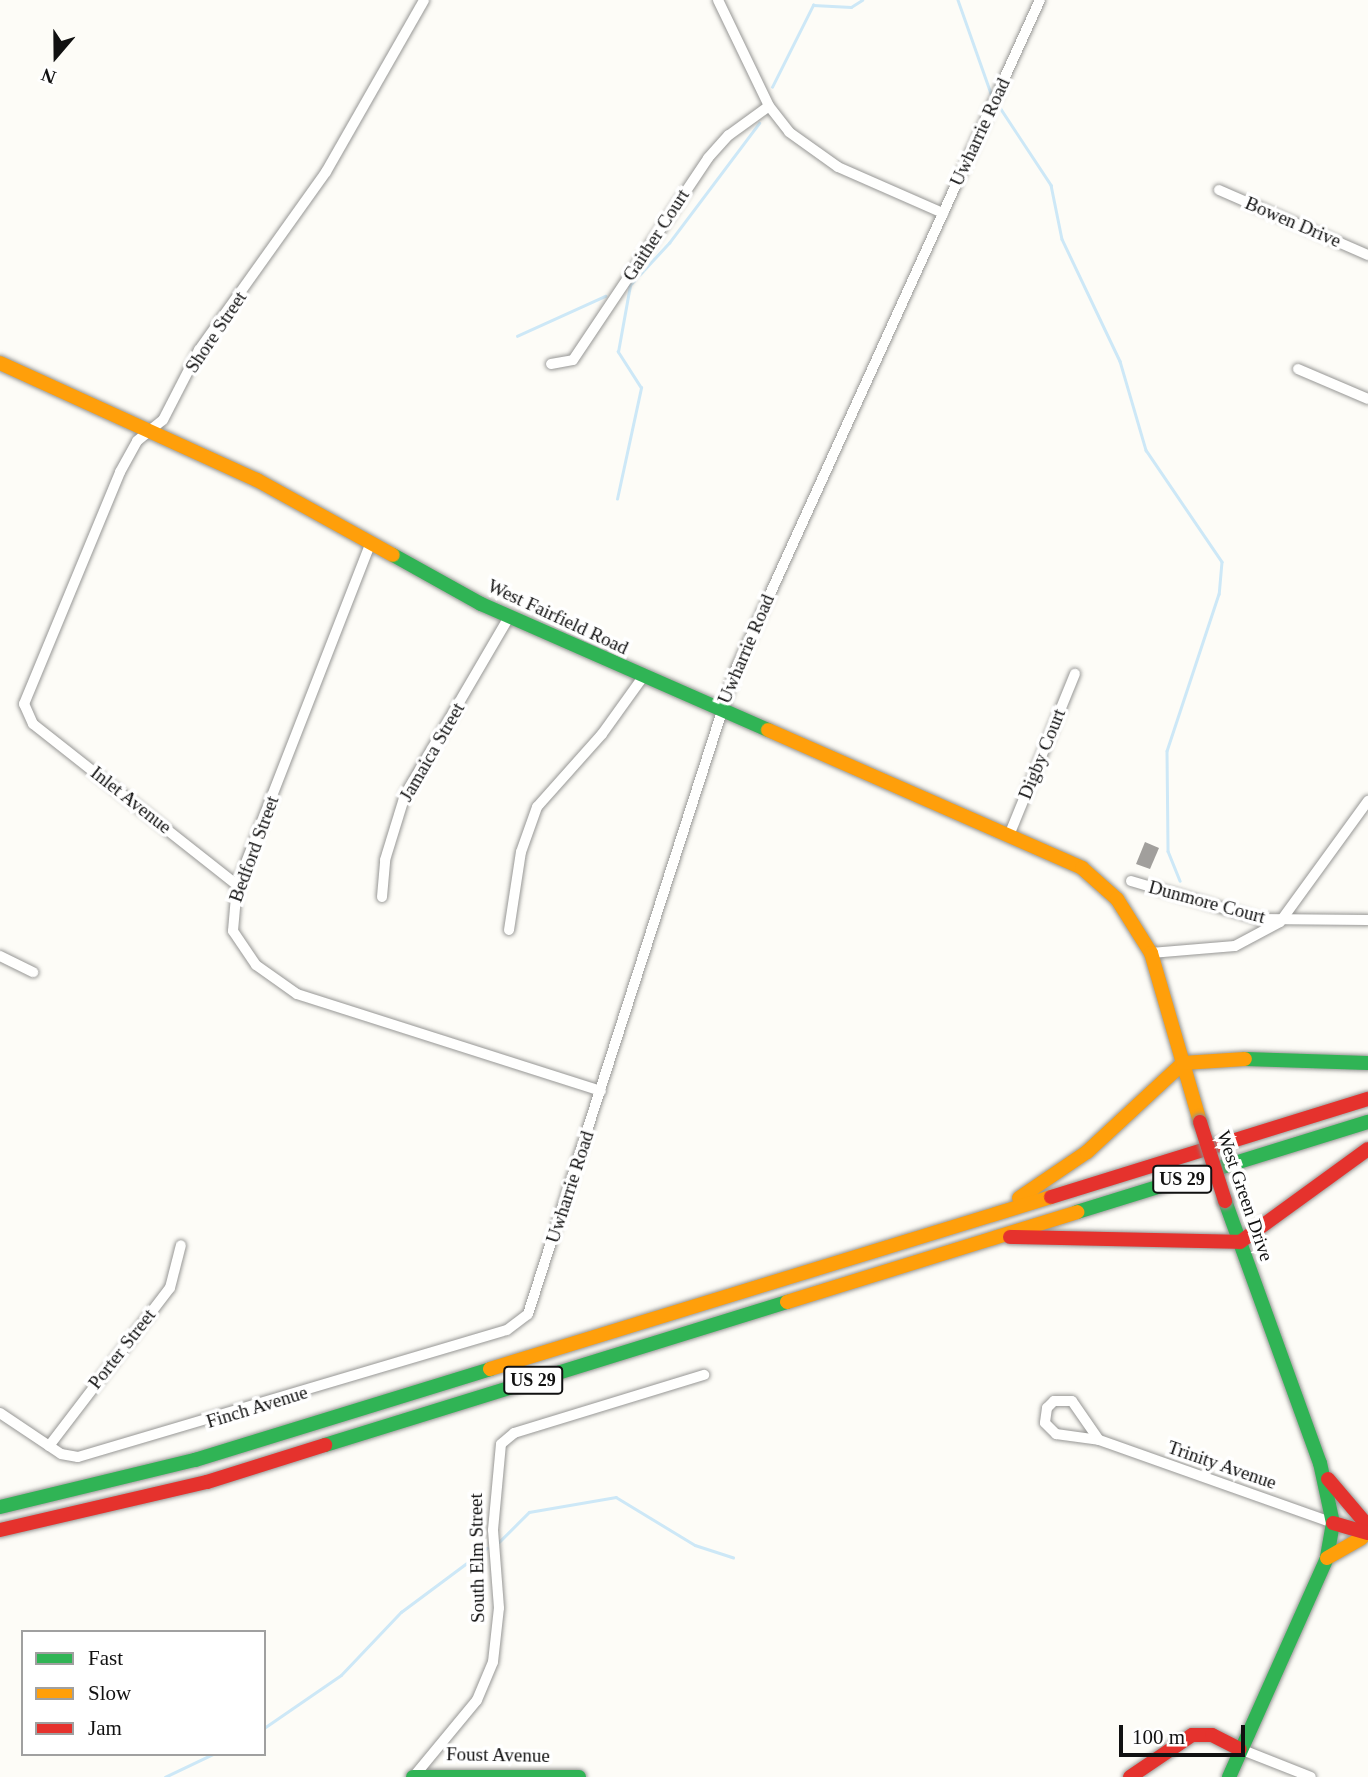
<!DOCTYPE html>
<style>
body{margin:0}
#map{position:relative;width:1368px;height:1777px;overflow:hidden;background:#fdfcf7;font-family:Georgia,serif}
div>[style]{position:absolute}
.stream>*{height:2.5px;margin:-1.25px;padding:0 1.25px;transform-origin:1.25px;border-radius:1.25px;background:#cde8f7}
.building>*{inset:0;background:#a19f9c}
.roads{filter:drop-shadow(0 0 2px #979795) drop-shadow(0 0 2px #979795)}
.street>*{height:10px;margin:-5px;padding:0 5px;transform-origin:5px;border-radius:5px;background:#fffffe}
.fast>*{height:14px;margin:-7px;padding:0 7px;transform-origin:7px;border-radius:7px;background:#30b455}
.slow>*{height:14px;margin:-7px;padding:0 7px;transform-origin:7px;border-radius:7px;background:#ff9f0a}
.jam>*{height:14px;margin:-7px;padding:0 7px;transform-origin:7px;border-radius:7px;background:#e5322d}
.bridges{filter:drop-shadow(0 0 2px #8e8d8b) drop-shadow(0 0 2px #8e8d8b)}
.jam-bridge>*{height:14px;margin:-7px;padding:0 7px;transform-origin:7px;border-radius:7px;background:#e5322d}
span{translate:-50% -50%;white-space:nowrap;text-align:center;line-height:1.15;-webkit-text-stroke:7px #fff;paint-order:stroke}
.shield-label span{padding:2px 5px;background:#fff;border:2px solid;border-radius:5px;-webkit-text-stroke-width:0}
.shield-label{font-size:18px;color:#111;font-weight:700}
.street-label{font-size:19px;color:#111}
.legend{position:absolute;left:21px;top:1630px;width:245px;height:126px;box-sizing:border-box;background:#fff;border:2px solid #a0a0a0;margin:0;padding:9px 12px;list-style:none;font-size:21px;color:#111}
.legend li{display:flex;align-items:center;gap:14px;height:35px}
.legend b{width:35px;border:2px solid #a0a0a0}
.north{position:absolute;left:21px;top:21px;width:70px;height:70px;-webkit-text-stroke:5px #fff;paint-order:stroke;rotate:200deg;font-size:19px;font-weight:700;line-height:28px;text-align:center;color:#111}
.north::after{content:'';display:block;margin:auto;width:24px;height:32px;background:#111;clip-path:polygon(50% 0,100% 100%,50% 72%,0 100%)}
.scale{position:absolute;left:1119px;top:1725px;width:126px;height:32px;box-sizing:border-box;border:4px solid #111;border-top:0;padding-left:9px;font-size:21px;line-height:24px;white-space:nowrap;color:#111;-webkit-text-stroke:5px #fff;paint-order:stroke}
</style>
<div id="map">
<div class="stream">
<i style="left:958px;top:0;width:99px;rotate:70.5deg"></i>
<i style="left:772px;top:87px;width:92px;rotate:-63.4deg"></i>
<i style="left:813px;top:5px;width:38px;rotate:3deg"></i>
<i style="left:851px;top:7px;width:13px;rotate:-32deg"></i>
<i style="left:999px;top:106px;width:95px;rotate:56.6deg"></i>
<i style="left:1051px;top:185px;width:55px;rotate:78.5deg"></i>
<i style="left:1062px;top:239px;width:135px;rotate:64.6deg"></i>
<i style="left:1120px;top:361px;width:93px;rotate:73.7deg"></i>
<i style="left:1146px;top:450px;width:135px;rotate:55.8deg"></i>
<i style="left:1222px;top:562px;width:32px;rotate:95deg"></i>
<i style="left:1219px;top:594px;width:165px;rotate:108.3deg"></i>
<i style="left:1167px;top:751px;width:100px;rotate:89.4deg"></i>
<i style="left:1168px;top:851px;width:32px;rotate:68deg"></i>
<i style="left:629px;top:286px;width:59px;rotate:-47.1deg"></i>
<i style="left:669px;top:243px;width:150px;rotate:-53.1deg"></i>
<i style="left:517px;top:336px;width:97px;rotate:-24.4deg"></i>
<i style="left:617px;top:499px;width:114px;rotate:-77.8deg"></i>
<i style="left:641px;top:388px;width:43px;rotate:-122.6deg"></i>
<i style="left:618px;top:352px;width:68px;rotate:-79.8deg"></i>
<i style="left:499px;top:1542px;width:42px;rotate:-45deg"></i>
<i style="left:529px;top:1512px;width:88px;rotate:-9.8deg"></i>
<i style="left:616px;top:1497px;width:92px;rotate:31.3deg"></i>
<i style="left:695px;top:1545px;width:40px;rotate:18deg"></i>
<i style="left:264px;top:1728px;width:93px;rotate:-34.5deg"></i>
<i style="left:341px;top:1675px;width:87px;rotate:-46.4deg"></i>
<i style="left:401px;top:1612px;width:107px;rotate:-36.7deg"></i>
<i style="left:165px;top:1777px;width:53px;rotate:-25.6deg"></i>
</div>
<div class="building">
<i style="clip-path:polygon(1145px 842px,1159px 848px,1150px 869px,1136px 864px)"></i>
</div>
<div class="roads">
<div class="street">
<i style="left:718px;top:0;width:118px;rotate:64.3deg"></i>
<i style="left:769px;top:106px;width:33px;rotate:52deg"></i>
<i style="left:789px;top:132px;width:60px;rotate:35.5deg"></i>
<i style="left:838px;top:167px;width:115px;rotate:23.7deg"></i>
<i style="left:1219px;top:190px;width:163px;rotate:23.6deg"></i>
<i style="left:551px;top:364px;width:22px;rotate:-10deg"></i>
<i style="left:573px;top:360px;width:243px;rotate:-56.2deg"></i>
<i style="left:708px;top:158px;width:31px;rotate:-48deg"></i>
<i style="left:729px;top:135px;width:49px;rotate:-35.9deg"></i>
<i style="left:1298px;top:369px;width:76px;rotate:23.2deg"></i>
<i style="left:371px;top:542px;width:368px;rotate:111.3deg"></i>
<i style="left:237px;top:885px;width:46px;rotate:95deg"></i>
<i style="left:233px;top:931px;width:41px;rotate:55.9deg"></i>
<i style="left:256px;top:965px;width:50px;rotate:35.3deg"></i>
<i style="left:297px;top:994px;width:319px;rotate:17.7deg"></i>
<i style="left:1010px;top:833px;width:172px;rotate:-67.8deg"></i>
<i style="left:1131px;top:881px;width:134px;rotate:16.5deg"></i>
<i style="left:1259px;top:919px;width:109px;rotate:0.5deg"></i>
<i style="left:237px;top:885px;width:260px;rotate:-141.7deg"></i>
<i style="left:33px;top:724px;width:22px;rotate:-114deg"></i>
<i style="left:24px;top:704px;width:251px;rotate:-67.5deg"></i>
<i style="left:120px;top:472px;width:35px;rotate:-61deg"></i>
<i style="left:137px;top:441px;width:33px;rotate:-39deg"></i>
<i style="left:163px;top:420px;width:79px;rotate:-62.8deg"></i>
<i style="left:199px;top:350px;width:219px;rotate:-54.5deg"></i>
<i style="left:326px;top:172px;width:198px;rotate:-60.3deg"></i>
<i style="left:382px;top:897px;width:37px;rotate:-85deg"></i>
<i style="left:385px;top:860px;width:68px;rotate:-72.9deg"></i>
<i style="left:405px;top:795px;width:206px;rotate:-59.7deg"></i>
<i style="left:509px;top:930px;width:79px;rotate:-81.3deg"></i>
<i style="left:521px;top:852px;width:48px;rotate:-70.4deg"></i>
<i style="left:537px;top:807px;width:98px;rotate:-48.3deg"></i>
<i style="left:602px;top:734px;width:70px;rotate:-54.3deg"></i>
<i style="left:1151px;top:953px;width:84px;rotate:-4.8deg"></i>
<i style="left:1235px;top:946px;width:51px;rotate:-28.1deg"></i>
<i style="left:1280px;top:922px;width:150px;rotate:-54deg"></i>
<i style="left:0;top:956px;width:37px;rotate:26deg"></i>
<i style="left:0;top:1413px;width:73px;rotate:33.9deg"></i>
<i style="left:61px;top:1454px;width:17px;rotate:10deg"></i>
<i style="left:78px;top:1457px;width:447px;rotate:-16.5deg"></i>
<i style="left:507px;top:1330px;width:26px;rotate:-37deg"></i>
<i style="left:528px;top:1314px;width:675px;rotate:-72.16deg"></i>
<i style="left:735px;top:671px;width:737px;rotate:-65.56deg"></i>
<i style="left:1099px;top:1440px;width:47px;rotate:-124.7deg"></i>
<i style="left:1072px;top:1401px;width:18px;rotate:180deg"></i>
<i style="left:1054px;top:1401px;width:10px;rotate:135deg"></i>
<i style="left:1047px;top:1408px;width:15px;rotate:98deg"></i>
<i style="left:1045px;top:1423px;width:16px;rotate:45deg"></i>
<i style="left:1056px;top:1434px;width:43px;rotate:7.9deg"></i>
<i style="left:1099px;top:1440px;width:248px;rotate:19.5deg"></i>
<i style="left:49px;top:1446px;width:199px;rotate:-52.6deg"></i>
<i style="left:170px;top:1288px;width:44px;rotate:-75.7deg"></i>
<i style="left:1240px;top:1749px;width:76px;rotate:21.5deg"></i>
<i style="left:415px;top:1775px;width:97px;rotate:-50.4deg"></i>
<i style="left:477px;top:1700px;width:41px;rotate:-67.2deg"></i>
<i style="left:493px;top:1662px;width:54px;rotate:-83.7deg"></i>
<i style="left:499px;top:1608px;width:78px;rotate:-94.4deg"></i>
<i style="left:493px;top:1530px;width:86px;rotate:-84.7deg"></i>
<i style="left:501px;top:1444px;width:17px;rotate:-40deg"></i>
<i style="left:514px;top:1433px;width:199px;rotate:-17deg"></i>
</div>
<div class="fast">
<i style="left:393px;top:555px;width:101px;rotate:29.1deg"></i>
<i style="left:481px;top:604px;width:313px;rotate:23.7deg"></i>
<i style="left:1245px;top:1059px;width:123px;rotate:1.9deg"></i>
<i style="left:1225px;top:1201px;width:279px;rotate:70.1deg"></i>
<i style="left:1320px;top:1463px;width:61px;rotate:77.8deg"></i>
<i style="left:1333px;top:1523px;width:36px;rotate:100deg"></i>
<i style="left:1327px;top:1558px;width:240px;rotate:114.1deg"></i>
<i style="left:1077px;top:1212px;width:305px;rotate:-17.2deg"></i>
<i style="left:325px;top:1445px;width:484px;rotate:-17.2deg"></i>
<i style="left:0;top:1507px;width:201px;rotate:-13.6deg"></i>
<i style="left:195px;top:1460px;width:309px;rotate:-17.1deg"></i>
<i style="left:413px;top:1777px;width:166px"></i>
</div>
<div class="slow">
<i style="left:0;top:363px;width:282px;rotate:24.5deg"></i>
<i style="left:257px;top:480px;width:155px;rotate:28.9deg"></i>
<i style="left:768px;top:730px;width:343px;rotate:23.7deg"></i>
<i style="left:1082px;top:868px;width:47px;rotate:41.5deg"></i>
<i style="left:1117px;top:899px;width:64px;rotate:57.8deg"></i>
<i style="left:1151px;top:953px;width:176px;rotate:73.8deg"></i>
<i style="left:1019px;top:1198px;width:82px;rotate:-34.1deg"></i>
<i style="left:1087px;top:1152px;width:131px;rotate:-42.8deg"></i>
<i style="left:1183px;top:1063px;width:62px;rotate:-3.7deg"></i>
<i style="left:787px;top:1302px;width:304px;rotate:-17.2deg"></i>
<i style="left:490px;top:1369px;width:587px;rotate:-17.05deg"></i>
<i style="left:1327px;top:1558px;width:40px;rotate:-29.7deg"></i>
</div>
<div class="jam">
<i style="left:1051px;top:1197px;width:332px;rotate:-17.2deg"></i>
<i style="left:1010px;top:1237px;width:230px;rotate:1.2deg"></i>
<i style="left:1240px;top:1242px;width:158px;rotate:-36deg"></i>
<i style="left:1328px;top:1479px;width:62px;rotate:49.6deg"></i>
<i style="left:1333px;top:1523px;width:36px;rotate:16deg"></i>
<i style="left:0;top:1530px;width:212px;rotate:-13.1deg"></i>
<i style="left:207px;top:1482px;width:124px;rotate:-17.4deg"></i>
<i style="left:1130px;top:1777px;width:75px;rotate:-34.1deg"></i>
<i style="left:1192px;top:1735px;width:20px"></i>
<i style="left:1212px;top:1735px;width:31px;rotate:27deg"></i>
</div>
</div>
<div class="bridges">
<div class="jam-bridge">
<i style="left:1200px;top:1122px;width:83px;rotate:72.4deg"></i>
</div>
</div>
<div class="shield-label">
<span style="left:1182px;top:1179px">US 29</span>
<span style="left:533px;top:1380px">US 29</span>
</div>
<div class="street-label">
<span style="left:980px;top:132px;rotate:-65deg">Uwharrie Road</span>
<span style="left:1293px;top:222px;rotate:23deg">Bowen Drive</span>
<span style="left:656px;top:235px;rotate:-57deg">Gaither Court</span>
<span style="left:216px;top:332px;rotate:-56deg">Shore Street</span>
<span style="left:558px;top:617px;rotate:25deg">West Fairfield Road</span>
<span style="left:746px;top:649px;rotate:-67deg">Uwharrie Road</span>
<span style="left:432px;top:752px;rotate:-60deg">Jamaica Street</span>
<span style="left:1042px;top:754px;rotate:-68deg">Digby Court</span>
<span style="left:131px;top:800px;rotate:38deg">Inlet Avenue</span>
<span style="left:254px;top:849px;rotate:-70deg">Bedford Street</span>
<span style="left:1207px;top:902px;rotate:15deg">Dunmore Court</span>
<span style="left:570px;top:1187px;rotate:-72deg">Uwharrie Road</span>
<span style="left:1245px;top:1196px;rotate:71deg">West Green Drive</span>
<span style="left:122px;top:1349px;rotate:-52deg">Porter Street</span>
<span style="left:257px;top:1407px;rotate:-17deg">Finch Avenue</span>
<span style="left:1222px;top:1465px;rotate:19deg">Trinity Avenue</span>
<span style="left:477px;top:1558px;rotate:-91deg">South Elm Street</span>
<span style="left:498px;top:1755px;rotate:1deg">Foust Avenue</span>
</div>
<ul class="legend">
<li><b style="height:9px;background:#30b455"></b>Fast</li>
<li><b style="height:9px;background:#ff9f0a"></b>Slow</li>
<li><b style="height:9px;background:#e5322d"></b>Jam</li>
</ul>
<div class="north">N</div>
<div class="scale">100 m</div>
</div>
